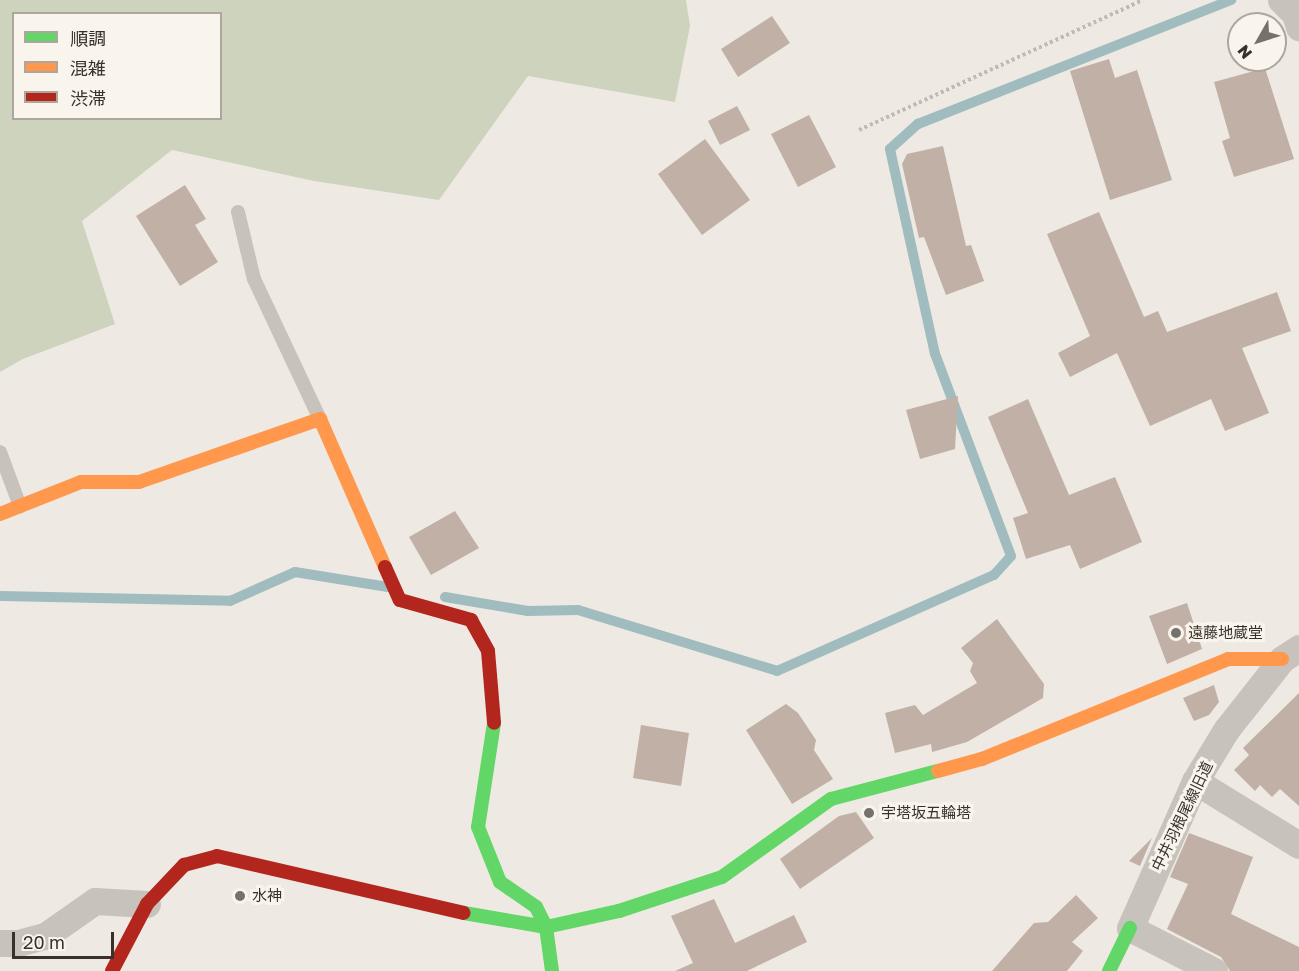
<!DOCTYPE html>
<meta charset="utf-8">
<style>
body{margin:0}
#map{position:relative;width:1299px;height:971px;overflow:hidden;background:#eeeae3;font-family:"Golos Text","Noto Sans JP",sans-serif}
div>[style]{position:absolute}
.green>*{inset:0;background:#ced3be}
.stream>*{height:10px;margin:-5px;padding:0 5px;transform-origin:5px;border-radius:5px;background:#a0bcbf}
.building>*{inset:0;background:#c1b0a5}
.path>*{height:4px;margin-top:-2px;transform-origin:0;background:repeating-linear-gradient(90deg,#c0bab4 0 3px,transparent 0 6px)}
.lane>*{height:14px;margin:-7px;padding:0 7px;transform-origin:7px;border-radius:7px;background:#c7c2bc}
.street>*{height:27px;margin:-13.5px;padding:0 13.5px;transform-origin:13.5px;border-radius:13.5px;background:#c7c2bc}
.fast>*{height:14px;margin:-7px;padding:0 7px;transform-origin:7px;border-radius:7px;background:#63d668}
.slow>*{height:14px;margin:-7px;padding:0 7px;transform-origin:7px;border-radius:7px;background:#ff974d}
.jam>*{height:14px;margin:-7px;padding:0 7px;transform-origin:7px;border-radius:7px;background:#b3261e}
.dots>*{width:16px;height:16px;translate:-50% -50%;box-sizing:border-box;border:3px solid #faf5ec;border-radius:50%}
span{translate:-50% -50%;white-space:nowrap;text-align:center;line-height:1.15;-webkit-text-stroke:6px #faf5ec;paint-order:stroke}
.poi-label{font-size:15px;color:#39302a}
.left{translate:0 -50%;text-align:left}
.street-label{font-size:15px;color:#39302a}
.legend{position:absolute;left:12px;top:12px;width:210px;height:108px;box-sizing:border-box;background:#faf5ec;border:2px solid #ada69e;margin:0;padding:8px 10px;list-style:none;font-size:18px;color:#39302a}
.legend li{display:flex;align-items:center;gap:12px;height:30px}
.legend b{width:30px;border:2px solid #ada69e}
.north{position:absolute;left:1227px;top:12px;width:60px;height:60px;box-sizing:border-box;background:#faf5ec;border:2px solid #ada69e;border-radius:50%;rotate:231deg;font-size:16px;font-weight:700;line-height:24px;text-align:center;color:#39302a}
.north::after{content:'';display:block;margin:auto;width:21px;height:27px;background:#78716b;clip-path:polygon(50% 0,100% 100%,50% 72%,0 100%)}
.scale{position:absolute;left:12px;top:932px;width:102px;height:27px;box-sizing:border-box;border:3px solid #39302a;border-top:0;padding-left:8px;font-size:18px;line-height:21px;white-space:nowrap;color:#39302a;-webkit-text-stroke:4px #faf5ec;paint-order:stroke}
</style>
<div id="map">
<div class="green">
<i style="clip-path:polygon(evenodd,0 0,686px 0,690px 26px,675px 102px,528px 76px,439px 200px,314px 181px,172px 150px,82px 221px,115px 324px,23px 359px,0 372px,0 0,14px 14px,220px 14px,220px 118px,14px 118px,14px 14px)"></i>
</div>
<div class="stream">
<i style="left:0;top:596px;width:230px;rotate:1.2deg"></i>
<i style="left:230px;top:601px;width:71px;rotate:-24deg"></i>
<i style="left:295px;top:572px;width:94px;rotate:9.2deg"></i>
<i style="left:445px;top:597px;width:84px;rotate:9.6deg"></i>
<i style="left:528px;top:611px;width:50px;rotate:-1.1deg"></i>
<i style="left:578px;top:610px;width:208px;rotate:17deg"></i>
<i style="left:777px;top:671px;width:237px;rotate:-23.9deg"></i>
<i style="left:994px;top:575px;width:25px;rotate:-48deg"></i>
<i style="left:1011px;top:556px;width:216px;rotate:-110.6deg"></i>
<i style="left:935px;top:354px;width:210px;rotate:-102.4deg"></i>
<i style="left:890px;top:149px;width:38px;rotate:-42deg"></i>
<i style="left:918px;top:124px;width:337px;rotate:-21.6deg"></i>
</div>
<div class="building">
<i style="clip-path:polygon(772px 16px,790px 43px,738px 77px,721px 49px)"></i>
<i style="clip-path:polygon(1109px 59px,1115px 78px,1137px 70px,1172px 180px,1110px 200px,1070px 71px)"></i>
<i style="clip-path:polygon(1265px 68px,1294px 159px,1234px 177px,1222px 141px,1230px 138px,1214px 82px)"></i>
<i style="clip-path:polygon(737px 106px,750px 130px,720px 145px,708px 121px)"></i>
<i style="clip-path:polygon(809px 115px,836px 167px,798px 187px,771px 134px)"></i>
<i style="clip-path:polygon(705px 139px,750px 200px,702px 235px,658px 174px)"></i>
<i style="clip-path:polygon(943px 146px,966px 246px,971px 245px,984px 281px,946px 295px,924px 237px,919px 238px,902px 164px,907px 154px)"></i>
<i style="clip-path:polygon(185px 185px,206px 219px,195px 225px,218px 262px,180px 286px,136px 216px)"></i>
<i style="clip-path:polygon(1099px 212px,1144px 317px,1158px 311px,1167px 332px,1277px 292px,1291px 331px,1242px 348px,1269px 413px,1225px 431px,1211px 399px,1150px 426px,1117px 353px,1070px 377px,1058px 353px,1090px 336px,1047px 234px)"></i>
<i style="clip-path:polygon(958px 396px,955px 449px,920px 459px,906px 410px)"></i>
<i style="clip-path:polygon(1028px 399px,1069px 495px,1115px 477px,1142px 542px,1080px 569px,1070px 545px,1026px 559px,1013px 518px,1028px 513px,988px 417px)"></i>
<i style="clip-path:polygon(455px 511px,479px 548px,431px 575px,409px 537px)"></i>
<i style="clip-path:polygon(1187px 603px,1202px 649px,1167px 664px,1149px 616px)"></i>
<i style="clip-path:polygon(997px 619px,1044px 684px,1043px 698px,967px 742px,932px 752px,931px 744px,895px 753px,885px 713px,915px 705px,923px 715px,977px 683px,970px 671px,973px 663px,961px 648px)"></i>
<i style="clip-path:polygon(1214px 685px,1219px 702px,1209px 715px,1194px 721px,1183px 698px)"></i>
<i style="clip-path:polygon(1299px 693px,1299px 806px,1280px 789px,1272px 797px,1260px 785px,1255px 791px,1234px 770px,1249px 755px,1243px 748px)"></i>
<i style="clip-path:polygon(786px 704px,798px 713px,816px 740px,814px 750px,833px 779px,792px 804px,746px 730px)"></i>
<i style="clip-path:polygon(641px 725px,689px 733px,681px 786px,633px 778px)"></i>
<i style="clip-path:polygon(856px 812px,874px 838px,800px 889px,780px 859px,839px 816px)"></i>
<i style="clip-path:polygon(1189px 833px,1253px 857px,1231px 914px,1299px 947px,1299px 971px,1230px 971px,1221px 957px,1167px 929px,1188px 884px,1170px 877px)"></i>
<i style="clip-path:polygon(1152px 838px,1140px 866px,1129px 861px)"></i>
<i style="clip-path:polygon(1076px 895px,1098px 918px,1072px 942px,1083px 951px,1067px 971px,992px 971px,1034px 923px,1048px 922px)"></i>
<i style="clip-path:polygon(714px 899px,735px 943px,794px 915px,807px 942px,747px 971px,675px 971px,693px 963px,671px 916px)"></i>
</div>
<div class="path">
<i style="left:859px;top:130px;width:312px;rotate:-24.6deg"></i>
</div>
<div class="lane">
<i style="left:238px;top:212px;width:69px;rotate:76.6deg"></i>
<i style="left:254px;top:279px;width:155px;rotate:64.8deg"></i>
<i style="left:0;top:452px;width:58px;rotate:69.7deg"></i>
</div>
<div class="street">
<i style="left:1281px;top:0;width:20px;rotate:45deg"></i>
<i style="left:1295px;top:14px;width:14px;rotate:73deg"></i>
<i style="left:1195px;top:781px;width:122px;rotate:31.6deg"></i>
<i style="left:0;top:943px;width:18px"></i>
<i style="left:18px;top:943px;width:28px;rotate:-15deg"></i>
<i style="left:45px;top:936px;width:61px;rotate:-35deg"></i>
<i style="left:95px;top:901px;width:52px;rotate:3.3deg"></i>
<i style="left:1214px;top:971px;width:94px;rotate:-152.9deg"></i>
<i style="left:1130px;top:928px;width:161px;rotate:-66.1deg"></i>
<i style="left:1195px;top:781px;width:60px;rotate:-58.7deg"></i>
<i style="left:1226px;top:730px;width:90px;rotate:-51.7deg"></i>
<i style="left:1282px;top:659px;width:20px;rotate:-33deg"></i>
</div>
<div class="fast">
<i style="left:494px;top:723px;width:105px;rotate:98.7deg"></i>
<i style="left:478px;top:827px;width:59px;rotate:68.2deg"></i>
<i style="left:500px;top:882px;width:44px;rotate:34.8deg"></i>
<i style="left:536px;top:907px;width:22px;rotate:63deg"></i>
<i style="left:546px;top:927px;width:44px;rotate:82.2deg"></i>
<i style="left:464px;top:913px;width:83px;rotate:9.7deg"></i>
<i style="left:546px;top:927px;width:75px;rotate:-12.4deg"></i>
<i style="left:619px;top:911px;width:108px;rotate:-18.3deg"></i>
<i style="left:722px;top:877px;width:134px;rotate:-35.6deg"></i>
<i style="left:831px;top:799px;width:111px;rotate:-14.7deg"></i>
<i style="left:1109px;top:971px;width:48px;rotate:-64deg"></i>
</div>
<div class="slow">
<i style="left:0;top:514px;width:87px;rotate:-21.6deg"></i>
<i style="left:81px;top:482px;width:58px"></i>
<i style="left:139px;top:482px;width:192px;rotate:-19.2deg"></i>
<i style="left:320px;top:419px;width:162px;rotate:66.3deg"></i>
<i style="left:938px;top:771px;width:46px;rotate:-15.3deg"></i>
<i style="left:982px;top:759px;width:266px;rotate:-22.1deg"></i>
<i style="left:1228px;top:659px;width:54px"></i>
</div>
<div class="jam">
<i style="left:385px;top:567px;width:36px;rotate:66deg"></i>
<i style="left:400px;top:600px;width:74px;rotate:15.7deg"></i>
<i style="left:471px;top:620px;width:35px;rotate:61deg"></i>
<i style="left:488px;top:651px;width:72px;rotate:85.2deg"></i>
<i style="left:112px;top:971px;width:76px;rotate:-62.4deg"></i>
<i style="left:147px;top:904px;width:54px;rotate:-46.5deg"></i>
<i style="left:184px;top:865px;width:34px;rotate:-15deg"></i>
<i style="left:217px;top:856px;width:253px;rotate:13deg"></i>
</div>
<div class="dots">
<i style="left:1176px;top:633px;background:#78716b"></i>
<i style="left:869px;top:813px;background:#78716b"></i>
<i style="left:240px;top:896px;background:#78716b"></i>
</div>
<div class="poi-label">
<span class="left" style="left:1188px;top:633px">遠藤地蔵堂</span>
<span class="left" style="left:881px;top:813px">宇塔坂五輪塔</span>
<span class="left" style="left:252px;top:896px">水神</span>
</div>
<div class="street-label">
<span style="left:1182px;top:816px;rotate:-64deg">中井羽根尾線旧道</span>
</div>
<ul class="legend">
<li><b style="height:8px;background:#63d668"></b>順調</li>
<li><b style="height:8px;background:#ff974d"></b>混雑</li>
<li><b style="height:8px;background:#b3261e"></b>渋滞</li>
</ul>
<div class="north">N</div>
<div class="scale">20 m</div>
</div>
